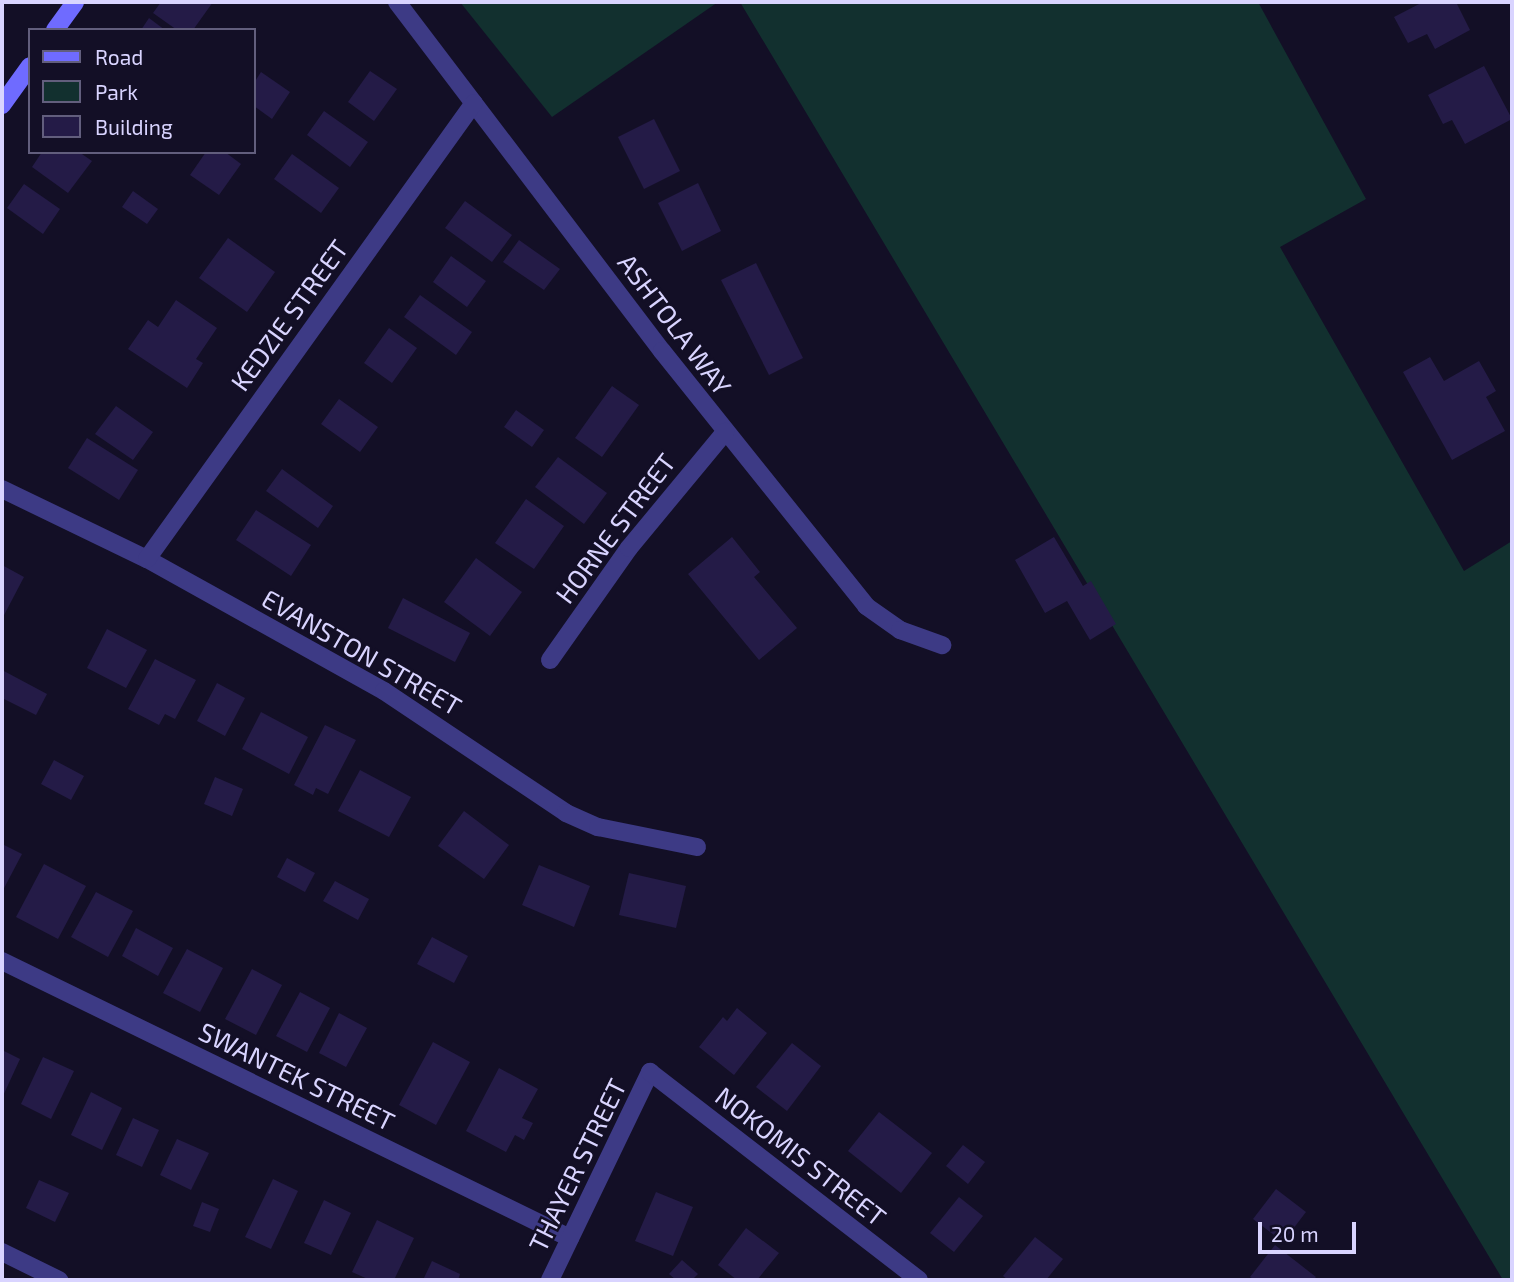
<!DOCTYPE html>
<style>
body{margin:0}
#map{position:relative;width:1514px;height:1282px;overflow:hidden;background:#130f26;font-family:"Exo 2",sans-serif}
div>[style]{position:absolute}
.green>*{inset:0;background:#12302f}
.building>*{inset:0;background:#241b47}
.street>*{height:18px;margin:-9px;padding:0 9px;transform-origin:9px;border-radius:9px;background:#3d3a85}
.secondary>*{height:18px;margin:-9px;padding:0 9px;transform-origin:9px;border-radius:9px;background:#6f6bff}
span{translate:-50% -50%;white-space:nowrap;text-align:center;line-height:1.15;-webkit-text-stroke:5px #130f26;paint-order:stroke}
.street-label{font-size:26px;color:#d9d4ff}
.frame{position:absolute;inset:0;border:4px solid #d9d4ff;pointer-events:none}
.legend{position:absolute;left:28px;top:28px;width:228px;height:126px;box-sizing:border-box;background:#130f26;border:2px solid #625e7d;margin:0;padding:9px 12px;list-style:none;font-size:21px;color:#d9d4ff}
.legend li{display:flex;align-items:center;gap:14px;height:35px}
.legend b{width:35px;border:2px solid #625e7d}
.scale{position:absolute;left:1258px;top:1222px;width:98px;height:32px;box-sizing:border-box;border:4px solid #d9d4ff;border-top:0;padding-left:9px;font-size:21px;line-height:24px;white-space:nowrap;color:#d9d4ff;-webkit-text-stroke:5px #130f26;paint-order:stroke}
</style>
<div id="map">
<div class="green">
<i style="clip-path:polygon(460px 2px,718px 2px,552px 117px)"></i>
<i style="clip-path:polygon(740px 2px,1258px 2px,1366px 199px,1280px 247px,1464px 571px,1512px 541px,1512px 1280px,1503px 1280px)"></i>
</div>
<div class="building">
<i style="clip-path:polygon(161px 2px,213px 2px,193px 30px,177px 30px,153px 13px)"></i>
<i style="clip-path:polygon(1423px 2px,1456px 2px,1470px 30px,1435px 49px,1427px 34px,1408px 43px,1394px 17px)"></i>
<i style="clip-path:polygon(149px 18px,165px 30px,141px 30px)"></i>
<i style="clip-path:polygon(1484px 66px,1512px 119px,1465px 144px,1452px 120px,1443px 124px,1428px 95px)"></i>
<i style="clip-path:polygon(370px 71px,397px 89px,374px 121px,348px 102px)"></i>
<i style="clip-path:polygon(261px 72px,290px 92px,272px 119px,254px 106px,254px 83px)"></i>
<i style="clip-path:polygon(324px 111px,368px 142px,350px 167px,307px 135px)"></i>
<i style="clip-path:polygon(654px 119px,680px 171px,644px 189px,618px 137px)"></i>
<i style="clip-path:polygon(42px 152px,79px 152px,92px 161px,68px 193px,32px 167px)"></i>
<i style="clip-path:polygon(206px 152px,225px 152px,241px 164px,219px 195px,190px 175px)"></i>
<i style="clip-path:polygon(292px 154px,339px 188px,321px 213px,274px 179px)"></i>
<i style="clip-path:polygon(698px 183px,721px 231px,682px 251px,658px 203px)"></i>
<i style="clip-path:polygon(24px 184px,60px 209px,43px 234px,7px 208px)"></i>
<i style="clip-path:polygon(133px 191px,158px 209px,147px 224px,122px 207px)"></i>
<i style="clip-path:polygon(465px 201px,512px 235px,492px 262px,445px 228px)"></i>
<i style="clip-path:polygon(228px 238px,275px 272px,247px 312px,199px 278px)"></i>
<i style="clip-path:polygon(519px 240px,560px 269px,544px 290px,503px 262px)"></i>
<i style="clip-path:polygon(451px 256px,486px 281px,467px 307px,433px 282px)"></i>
<i style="clip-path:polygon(756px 263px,803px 358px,769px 375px,721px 280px)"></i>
<i style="clip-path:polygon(420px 295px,472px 332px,456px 355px,404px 317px)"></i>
<i style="clip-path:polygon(176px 300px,217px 328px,196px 359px,203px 363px,187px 388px,128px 349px,148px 320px,158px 327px)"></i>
<i style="clip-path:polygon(389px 328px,417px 348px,392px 383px,364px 363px)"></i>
<i style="clip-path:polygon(1430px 357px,1444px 381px,1479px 361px,1496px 391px,1486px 397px,1505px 431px,1452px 460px,1403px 372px)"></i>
<i style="clip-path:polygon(612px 386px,639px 405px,602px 457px,575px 438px)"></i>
<i style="clip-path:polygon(339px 399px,378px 427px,360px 452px,321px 424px)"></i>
<i style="clip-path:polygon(116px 406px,153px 432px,133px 460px,95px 434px)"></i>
<i style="clip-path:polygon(516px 410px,544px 430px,532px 447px,504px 427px)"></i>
<i style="clip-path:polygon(87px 438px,138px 470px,119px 500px,68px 468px)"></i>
<i style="clip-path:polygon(558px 457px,607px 493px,584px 524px,535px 487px)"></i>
<i style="clip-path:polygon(282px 469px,333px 506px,318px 528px,266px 491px)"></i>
<i style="clip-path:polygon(526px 499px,564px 526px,534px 569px,495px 543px)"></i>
<i style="clip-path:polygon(256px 510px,311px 545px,291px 576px,236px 540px)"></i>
<i style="clip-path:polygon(732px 537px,760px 572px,754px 577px,797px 628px,759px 660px,688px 574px)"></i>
<i style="clip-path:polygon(1054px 537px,1083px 586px,1091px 581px,1116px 624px,1090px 640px,1067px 601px,1045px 613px,1015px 560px)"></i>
<i style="clip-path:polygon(476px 558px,522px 592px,490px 636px,444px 602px)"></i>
<i style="clip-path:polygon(2px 565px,24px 577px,2px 619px)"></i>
<i style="clip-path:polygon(403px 598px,470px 633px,455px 662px,388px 628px)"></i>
<i style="clip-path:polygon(107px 629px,147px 650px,126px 688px,87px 668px)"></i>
<i style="clip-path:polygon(155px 659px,196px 680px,175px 719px,165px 714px,159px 725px,128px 709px)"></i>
<i style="clip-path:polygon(2px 670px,47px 694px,36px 715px,2px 698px)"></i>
<i style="clip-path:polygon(217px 683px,245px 698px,225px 736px,197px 721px)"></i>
<i style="clip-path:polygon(261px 712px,308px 737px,289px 774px,242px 749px)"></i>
<i style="clip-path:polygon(325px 725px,356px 740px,328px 794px,316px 788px,313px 795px,294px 785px)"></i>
<i style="clip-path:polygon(54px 760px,84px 776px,71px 800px,41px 784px)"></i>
<i style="clip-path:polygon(360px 770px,411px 797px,389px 837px,338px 811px)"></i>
<i style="clip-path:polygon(215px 777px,243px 789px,232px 816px,204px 804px)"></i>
<i style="clip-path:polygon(464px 811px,509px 845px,484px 879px,438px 846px)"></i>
<i style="clip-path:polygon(2px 844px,22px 854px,2px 892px)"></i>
<i style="clip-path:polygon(287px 858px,315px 873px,305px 892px,277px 877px)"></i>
<i style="clip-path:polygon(44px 864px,86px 886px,58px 939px,16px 917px)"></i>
<i style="clip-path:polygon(539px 865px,590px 886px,574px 927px,522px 905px)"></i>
<i style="clip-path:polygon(629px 873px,686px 886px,676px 928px,619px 915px)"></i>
<i style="clip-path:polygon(335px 881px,369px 899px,358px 920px,323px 901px)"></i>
<i style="clip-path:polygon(96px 892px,133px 911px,108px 957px,71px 937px)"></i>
<i style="clip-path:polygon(136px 928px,173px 948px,158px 976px,122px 956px)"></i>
<i style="clip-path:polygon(432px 937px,468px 956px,454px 983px,417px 964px)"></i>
<i style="clip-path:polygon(187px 949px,223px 968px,200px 1012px,163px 993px)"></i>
<i style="clip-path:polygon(252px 969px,282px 985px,256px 1035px,225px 1019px)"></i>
<i style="clip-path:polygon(300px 992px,330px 1008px,307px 1052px,276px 1036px)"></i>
<i style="clip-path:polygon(737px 1008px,767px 1033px,734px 1075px,699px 1047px,723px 1017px,727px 1021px)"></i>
<i style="clip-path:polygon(339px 1013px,367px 1028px,346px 1067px,319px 1053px)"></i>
<i style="clip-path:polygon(433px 1042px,470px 1062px,436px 1125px,399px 1105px)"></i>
<i style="clip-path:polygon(792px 1043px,821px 1066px,787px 1111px,756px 1087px)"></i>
<i style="clip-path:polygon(2px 1050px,20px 1059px,2px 1098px)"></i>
<i style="clip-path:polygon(43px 1057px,74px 1071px,51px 1119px,21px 1104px)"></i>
<i style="clip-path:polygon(499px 1068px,538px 1089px,522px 1118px,533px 1123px,524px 1140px,515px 1135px,506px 1152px,466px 1131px)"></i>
<i style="clip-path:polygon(91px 1092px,122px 1108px,102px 1150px,71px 1135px)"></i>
<i style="clip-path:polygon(879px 1112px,932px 1153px,901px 1193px,848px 1151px)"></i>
<i style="clip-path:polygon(133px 1118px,159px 1130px,142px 1167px,116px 1155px)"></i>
<i style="clip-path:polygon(177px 1139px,209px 1153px,191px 1190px,160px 1175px)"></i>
<i style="clip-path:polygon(963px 1145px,985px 1162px,968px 1184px,946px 1166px)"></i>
<i style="clip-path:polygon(273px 1179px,298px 1191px,271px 1249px,245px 1237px)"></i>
<i style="clip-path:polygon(39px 1180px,69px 1193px,55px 1222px,26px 1208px)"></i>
<i style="clip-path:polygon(1276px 1189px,1306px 1212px,1283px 1242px,1253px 1219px)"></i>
<i style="clip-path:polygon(656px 1192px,693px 1207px,673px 1256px,635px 1241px)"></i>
<i style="clip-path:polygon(959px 1197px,983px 1216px,954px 1252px,930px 1233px)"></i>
<i style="clip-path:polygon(324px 1200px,351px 1213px,331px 1255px,304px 1243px)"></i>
<i style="clip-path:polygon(202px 1202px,219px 1209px,210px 1232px,193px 1226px)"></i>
<i style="clip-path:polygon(377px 1220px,414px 1238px,394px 1280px,370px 1280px,352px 1272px)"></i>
<i style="clip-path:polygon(746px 1228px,779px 1253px,757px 1280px,737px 1280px,718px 1265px)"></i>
<i style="clip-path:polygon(1035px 1237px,1063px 1259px,1046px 1280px,1008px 1280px,1003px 1276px)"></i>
<i style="clip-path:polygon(1275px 1245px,1316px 1277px,1313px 1280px,1255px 1280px,1250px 1277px)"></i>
<i style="clip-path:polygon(682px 1260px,698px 1274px,692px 1280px,676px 1280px,669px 1274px)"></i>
<i style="clip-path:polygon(432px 1261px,460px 1274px,458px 1280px,423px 1280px)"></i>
</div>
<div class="street">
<i style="left:397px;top:2px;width:438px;rotate:52.8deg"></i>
<i style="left:662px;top:351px;width:327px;rotate:51.3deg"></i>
<i style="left:866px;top:606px;width:42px;rotate:35.2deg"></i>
<i style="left:900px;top:630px;width:45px;rotate:19.7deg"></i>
<i style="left:2px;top:489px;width:161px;rotate:25.8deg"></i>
<i style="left:147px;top:559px;width:271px;rotate:29.1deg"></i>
<i style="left:384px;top:691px;width:219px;rotate:33.8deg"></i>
<i style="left:566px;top:813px;width:35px;rotate:24deg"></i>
<i style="left:598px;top:827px;width:101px;rotate:11.4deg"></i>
<i style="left:147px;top:559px;width:561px;rotate:-54.36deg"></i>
<i style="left:550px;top:660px;width:137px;rotate:-54.8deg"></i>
<i style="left:629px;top:548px;width:151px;rotate:-50.4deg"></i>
<i style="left:2px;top:961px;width:632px;rotate:26deg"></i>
<i style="left:2px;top:1252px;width:64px;rotate:26.2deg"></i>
<i style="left:550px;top:1280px;width:231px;rotate:-64.3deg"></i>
<i style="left:650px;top:1072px;width:340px;rotate:37.7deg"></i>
</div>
<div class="secondary">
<i style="left:55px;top:30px;width:34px;rotate:-54deg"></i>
<i style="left:2px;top:105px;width:48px;rotate:-54.3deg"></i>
</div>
<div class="street-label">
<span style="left:289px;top:315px;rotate:-54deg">KEDZIE STREET</span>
<span style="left:675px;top:324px;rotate:53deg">ASHTOLA WAY</span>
<span style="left:615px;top:528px;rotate:-53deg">HORNE STREET</span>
<span style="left:362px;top:652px;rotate:30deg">EVANSTON STREET</span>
<span style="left:297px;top:1076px;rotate:26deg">SWANTEK STREET</span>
<span style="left:801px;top:1156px;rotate:38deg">NOKOMIS STREET</span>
<span style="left:577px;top:1165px;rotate:-64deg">THAYER STREET</span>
</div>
<div class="frame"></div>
<ul class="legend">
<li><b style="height:9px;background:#6f6bff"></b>Road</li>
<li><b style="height:19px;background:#12302f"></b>Park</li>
<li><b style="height:19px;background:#241b47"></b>Building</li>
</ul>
<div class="scale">20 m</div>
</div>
